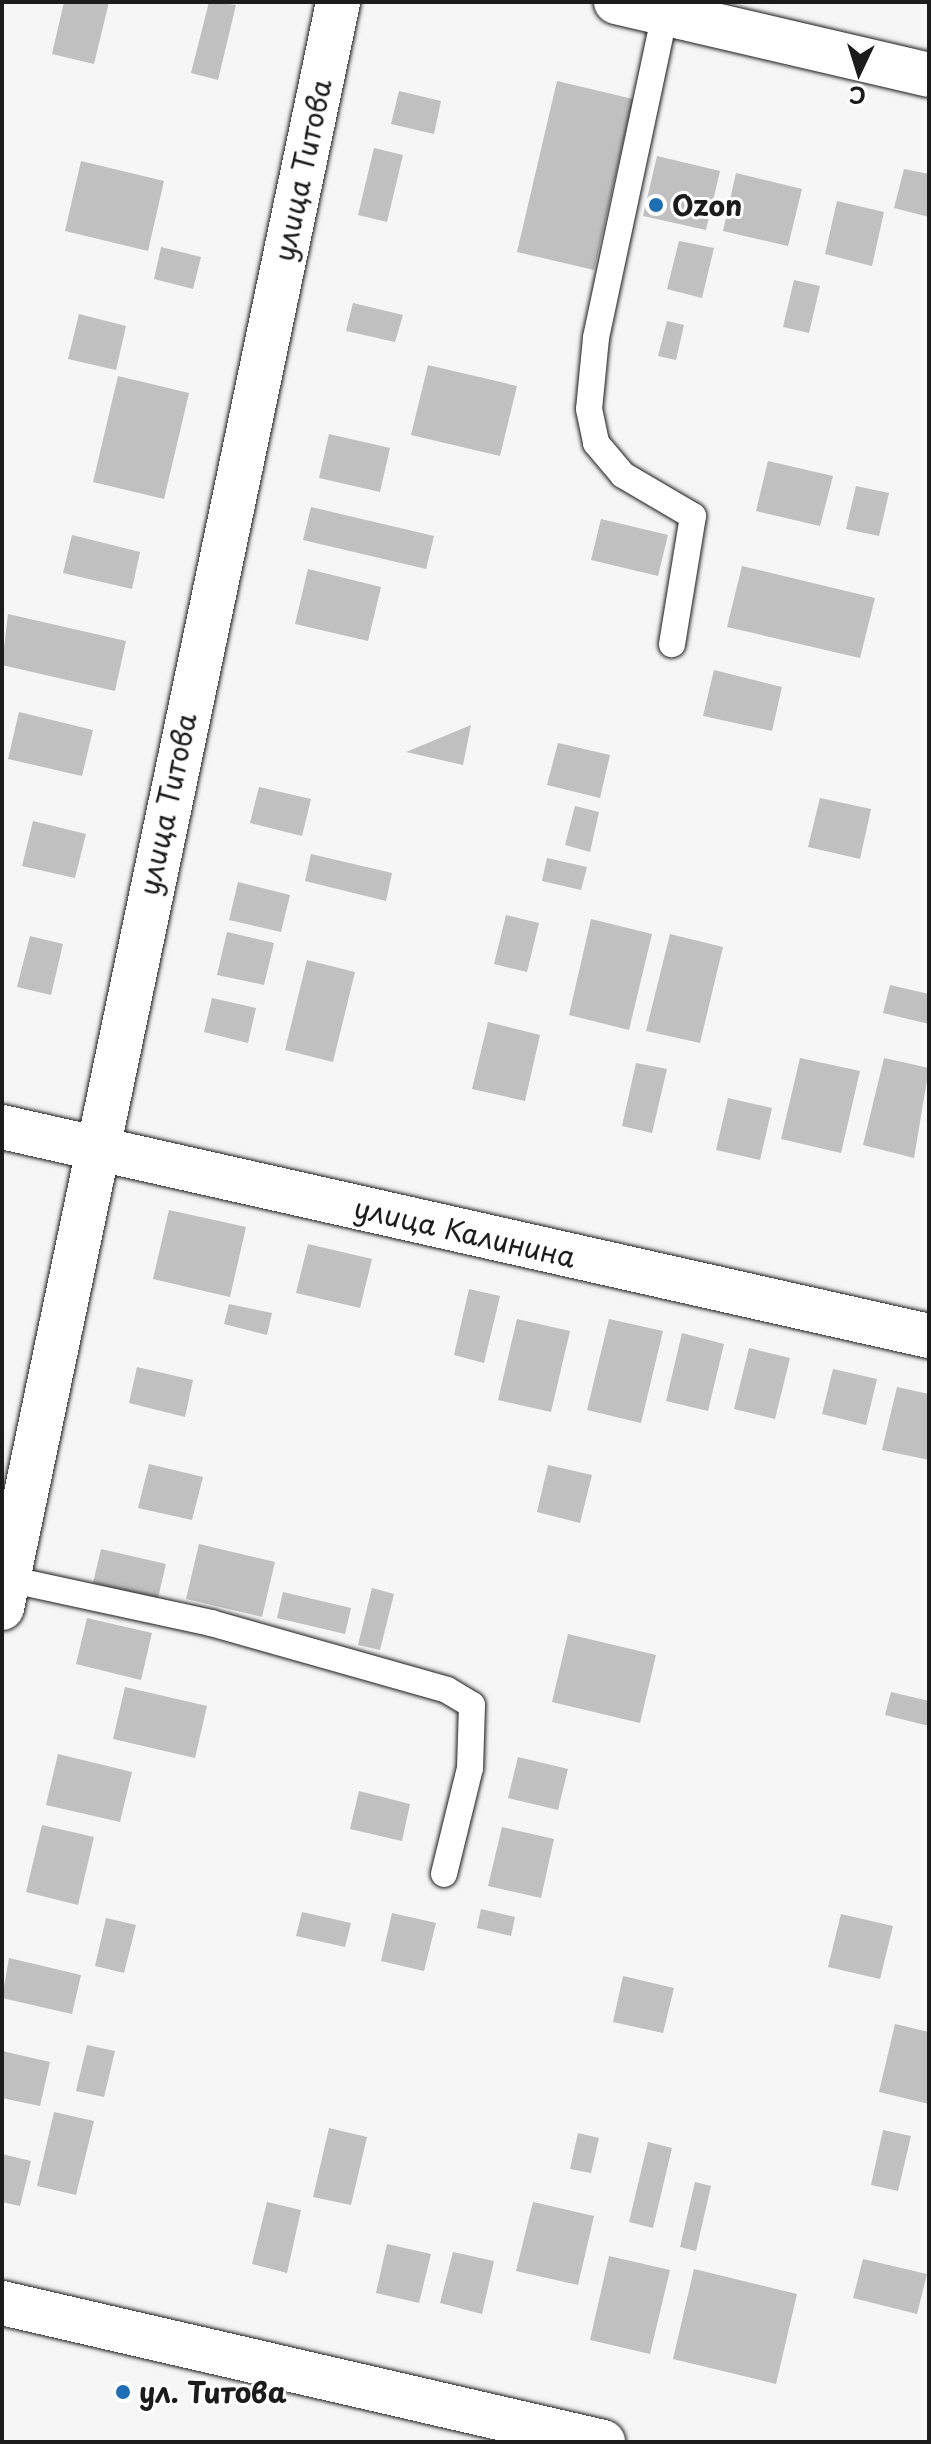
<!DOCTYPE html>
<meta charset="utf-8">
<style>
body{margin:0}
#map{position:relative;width:931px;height:2444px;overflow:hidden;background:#f6f6f6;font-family:"Playpen Sans",sans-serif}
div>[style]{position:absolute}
.building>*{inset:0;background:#c0c0c0}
.roads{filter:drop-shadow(0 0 2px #1c1c1c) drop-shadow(0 0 2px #1c1c1c)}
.lane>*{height:26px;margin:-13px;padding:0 13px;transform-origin:13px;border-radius:13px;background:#fff}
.street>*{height:44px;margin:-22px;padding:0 22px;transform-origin:22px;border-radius:22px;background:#fff}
.secondary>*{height:44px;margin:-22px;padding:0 22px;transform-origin:22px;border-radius:22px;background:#fff}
.primary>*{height:44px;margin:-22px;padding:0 22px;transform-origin:22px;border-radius:22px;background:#fff}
.dots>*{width:22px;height:22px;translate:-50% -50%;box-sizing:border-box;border:4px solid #fff;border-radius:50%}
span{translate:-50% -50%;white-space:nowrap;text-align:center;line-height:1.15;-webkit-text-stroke:6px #fff;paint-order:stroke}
.street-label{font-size:28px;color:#1c1c1c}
.poi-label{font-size:28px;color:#1c1c1c;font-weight:700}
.left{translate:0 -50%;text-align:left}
.frame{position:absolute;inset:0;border:4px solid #1c1c1c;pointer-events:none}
.north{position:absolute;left:819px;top:32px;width:80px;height:80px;-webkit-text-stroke:6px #fff;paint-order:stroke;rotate:184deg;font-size:22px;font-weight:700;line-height:32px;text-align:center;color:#1c1c1c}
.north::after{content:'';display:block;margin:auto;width:28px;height:36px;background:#1c1c1c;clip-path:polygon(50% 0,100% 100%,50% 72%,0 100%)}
</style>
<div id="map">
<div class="building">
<i style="clip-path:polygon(64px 2px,109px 2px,94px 64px,52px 54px)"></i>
<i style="clip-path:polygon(209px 2px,236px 5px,218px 80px,191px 73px)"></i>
<i style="clip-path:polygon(557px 81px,633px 99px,594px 270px,517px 252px)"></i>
<i style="clip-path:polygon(399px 91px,441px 101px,434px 134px,391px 124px)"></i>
<i style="clip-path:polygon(374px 148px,403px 155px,387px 222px,358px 215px)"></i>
<i style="clip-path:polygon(657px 156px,720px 171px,706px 230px,643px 216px)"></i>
<i style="clip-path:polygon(81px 161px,164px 181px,148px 251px,65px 231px)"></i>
<i style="clip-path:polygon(904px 169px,929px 174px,929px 217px,894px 208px)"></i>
<i style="clip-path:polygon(736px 173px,802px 189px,788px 246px,723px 231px)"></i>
<i style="clip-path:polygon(837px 201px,884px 212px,872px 266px,825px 254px)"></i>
<i style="clip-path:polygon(679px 241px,714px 248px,702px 298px,667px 289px)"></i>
<i style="clip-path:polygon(161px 247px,201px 257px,193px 289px,154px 279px)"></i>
<i style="clip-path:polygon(794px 280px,820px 286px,809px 333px,783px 327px)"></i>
<i style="clip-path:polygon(353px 303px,403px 315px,395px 342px,346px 331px)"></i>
<i style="clip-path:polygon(79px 314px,126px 326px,116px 370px,68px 359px)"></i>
<i style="clip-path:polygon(667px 321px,684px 325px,676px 360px,658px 356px)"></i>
<i style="clip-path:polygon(428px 365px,517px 386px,500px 456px,411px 435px)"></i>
<i style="clip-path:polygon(118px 376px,189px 393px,164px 499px,93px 482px)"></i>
<i style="clip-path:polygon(329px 434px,390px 448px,380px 492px,319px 478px)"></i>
<i style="clip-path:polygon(768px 461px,833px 476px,820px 526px,756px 511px)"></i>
<i style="clip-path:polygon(856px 486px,889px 493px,879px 536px,846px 529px)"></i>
<i style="clip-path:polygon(311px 507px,434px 536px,426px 569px,303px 540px)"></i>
<i style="clip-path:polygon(601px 519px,668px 535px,658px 576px,591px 560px)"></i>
<i style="clip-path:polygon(72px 535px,140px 552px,132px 589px,63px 573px)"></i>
<i style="clip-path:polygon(742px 566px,875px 598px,860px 658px,727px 627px)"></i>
<i style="clip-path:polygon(308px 569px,381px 587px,368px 641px,295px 624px)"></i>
<i style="clip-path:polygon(8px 614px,126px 641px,115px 691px,2px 665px)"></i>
<i style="clip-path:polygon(714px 670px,782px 687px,772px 731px,703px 716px)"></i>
<i style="clip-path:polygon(19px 712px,93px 730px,82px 776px,8px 759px)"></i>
<i style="clip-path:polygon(471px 725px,463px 765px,406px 752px)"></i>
<i style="clip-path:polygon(558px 743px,610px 755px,600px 798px,547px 785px)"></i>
<i style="clip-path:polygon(259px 787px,311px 799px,302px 836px,250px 823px)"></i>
<i style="clip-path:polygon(820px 798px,871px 809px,860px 859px,808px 847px)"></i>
<i style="clip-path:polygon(575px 806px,599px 812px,590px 852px,565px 845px)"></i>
<i style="clip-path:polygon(33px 821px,86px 834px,75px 878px,22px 866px)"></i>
<i style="clip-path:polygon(311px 854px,392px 873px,386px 901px,305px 881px)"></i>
<i style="clip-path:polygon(547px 858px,587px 867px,581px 890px,542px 881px)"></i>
<i style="clip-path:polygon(238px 882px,290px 895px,281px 932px,229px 920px)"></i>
<i style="clip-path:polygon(506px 915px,539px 923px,527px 972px,494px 964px)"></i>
<i style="clip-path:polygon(591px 919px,652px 934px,629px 1030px,569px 1015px)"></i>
<i style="clip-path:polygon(227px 932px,274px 943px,264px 985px,217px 975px)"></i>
<i style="clip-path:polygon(670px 934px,723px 947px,700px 1043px,646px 1031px)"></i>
<i style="clip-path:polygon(30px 936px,63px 944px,51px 995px,17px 987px)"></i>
<i style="clip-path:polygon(307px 960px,355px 972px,333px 1062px,285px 1050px)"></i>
<i style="clip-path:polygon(890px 985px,929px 994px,929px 1024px,883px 1013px)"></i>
<i style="clip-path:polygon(212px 998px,256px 1008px,248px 1043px,204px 1032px)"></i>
<i style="clip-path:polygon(488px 1022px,540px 1035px,525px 1101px,472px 1089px)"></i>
<i style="clip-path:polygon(800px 1058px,860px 1071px,841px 1153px,781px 1139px)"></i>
<i style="clip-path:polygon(884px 1058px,929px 1068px,914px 1158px,863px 1145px)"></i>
<i style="clip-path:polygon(636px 1063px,667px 1069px,652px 1133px,622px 1126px)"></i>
<i style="clip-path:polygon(728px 1098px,772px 1108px,760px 1160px,716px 1150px)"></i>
<i style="clip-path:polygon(169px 1210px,246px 1227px,230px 1297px,153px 1279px)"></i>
<i style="clip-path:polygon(308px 1244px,372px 1259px,360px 1308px,296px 1293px)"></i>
<i style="clip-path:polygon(469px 1289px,500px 1296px,484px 1363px,454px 1355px)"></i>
<i style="clip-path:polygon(229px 1304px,272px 1313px,267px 1335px,224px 1324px)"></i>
<i style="clip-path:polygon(517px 1319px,570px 1331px,551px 1412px,498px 1400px)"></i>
<i style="clip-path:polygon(609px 1319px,663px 1331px,641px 1423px,587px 1410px)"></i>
<i style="clip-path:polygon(682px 1333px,724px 1344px,708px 1411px,666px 1401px)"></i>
<i style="clip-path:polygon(749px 1348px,790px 1358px,775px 1419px,734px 1409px)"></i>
<i style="clip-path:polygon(137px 1367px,193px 1380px,185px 1417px,129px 1403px)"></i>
<i style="clip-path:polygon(833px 1369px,877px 1379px,866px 1425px,822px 1414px)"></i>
<i style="clip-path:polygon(897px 1387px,929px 1394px,929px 1460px,882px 1450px)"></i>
<i style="clip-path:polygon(149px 1464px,203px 1477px,192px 1520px,138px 1508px)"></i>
<i style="clip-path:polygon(548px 1465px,592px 1475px,580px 1523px,537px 1512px)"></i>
<i style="clip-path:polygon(199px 1544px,275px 1562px,262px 1617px,186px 1599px)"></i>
<i style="clip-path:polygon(101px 1549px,166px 1564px,158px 1598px,93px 1583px)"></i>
<i style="clip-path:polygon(372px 1588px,394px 1594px,380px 1650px,358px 1645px)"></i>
<i style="clip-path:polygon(283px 1592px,351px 1608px,345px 1634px,277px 1618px)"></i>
<i style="clip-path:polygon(87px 1618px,152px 1633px,141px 1680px,76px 1664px)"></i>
<i style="clip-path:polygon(568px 1634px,656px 1655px,640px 1723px,552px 1702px)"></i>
<i style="clip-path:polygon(125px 1687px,207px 1706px,195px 1758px,113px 1739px)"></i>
<i style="clip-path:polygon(891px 1692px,929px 1701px,929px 1726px,885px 1715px)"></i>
<i style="clip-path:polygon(58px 1754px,132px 1772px,120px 1822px,46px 1805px)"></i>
<i style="clip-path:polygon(518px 1757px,568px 1769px,558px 1810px,508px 1798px)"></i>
<i style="clip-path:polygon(359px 1791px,410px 1804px,402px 1841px,350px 1829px)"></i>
<i style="clip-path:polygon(42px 1825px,94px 1837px,78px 1905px,26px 1892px)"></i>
<i style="clip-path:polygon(502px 1827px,554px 1839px,541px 1898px,488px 1886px)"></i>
<i style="clip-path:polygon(481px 1909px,515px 1917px,511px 1936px,477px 1928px)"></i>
<i style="clip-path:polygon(302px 1912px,351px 1923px,345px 1947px,296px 1936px)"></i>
<i style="clip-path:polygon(392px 1913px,436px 1923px,424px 1971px,381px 1961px)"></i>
<i style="clip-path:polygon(841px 1914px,893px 1926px,880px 1979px,828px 1967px)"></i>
<i style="clip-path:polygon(106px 1918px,136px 1925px,124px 1973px,95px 1966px)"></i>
<i style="clip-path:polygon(9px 1958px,81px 1975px,72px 2014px,2px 1998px)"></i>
<i style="clip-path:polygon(623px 1976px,674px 1988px,663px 2033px,613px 2022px)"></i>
<i style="clip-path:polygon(895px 2024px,929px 2032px,929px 2104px,879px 2092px)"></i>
<i style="clip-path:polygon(87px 2045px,115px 2051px,104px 2097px,76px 2091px)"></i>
<i style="clip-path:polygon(2px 2051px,50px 2062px,40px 2106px,2px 2098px)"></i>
<i style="clip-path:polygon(54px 2112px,94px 2121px,76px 2195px,37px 2186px)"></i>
<i style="clip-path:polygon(329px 2128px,367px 2137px,351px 2205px,313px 2197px)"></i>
<i style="clip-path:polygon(883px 2130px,911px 2136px,898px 2191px,871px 2185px)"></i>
<i style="clip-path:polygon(578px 2133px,599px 2138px,591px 2173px,570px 2169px)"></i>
<i style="clip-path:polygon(648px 2142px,672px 2148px,653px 2228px,629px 2222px)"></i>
<i style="clip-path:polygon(2px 2154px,31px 2161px,20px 2206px,2px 2202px)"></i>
<i style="clip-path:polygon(695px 2182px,711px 2186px,696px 2251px,680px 2247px)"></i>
<i style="clip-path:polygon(267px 2202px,301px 2210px,287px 2273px,252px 2264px)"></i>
<i style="clip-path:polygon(533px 2202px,594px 2216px,578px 2285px,516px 2271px)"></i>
<i style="clip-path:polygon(387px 2244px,431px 2254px,419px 2303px,376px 2293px)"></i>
<i style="clip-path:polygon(453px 2252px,494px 2261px,482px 2314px,440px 2303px)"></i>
<i style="clip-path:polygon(609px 2256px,670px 2270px,650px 2354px,590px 2340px)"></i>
<i style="clip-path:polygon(863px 2259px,927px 2274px,917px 2314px,853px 2298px)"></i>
<i style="clip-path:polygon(694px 2269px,797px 2294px,776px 2384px,673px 2359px)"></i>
</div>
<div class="roads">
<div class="lane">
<i style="left:665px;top:13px;width:332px;rotate:102deg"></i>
<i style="left:596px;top:338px;width:71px;rotate:95.6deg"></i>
<i style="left:589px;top:409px;width:35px;rotate:78deg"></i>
<i style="left:596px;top:443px;width:42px;rotate:49.8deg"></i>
<i style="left:623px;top:475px;width:81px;rotate:30.4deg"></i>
<i style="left:693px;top:516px;width:130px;rotate:99.3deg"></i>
<i style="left:8px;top:1579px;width:208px;rotate:12.2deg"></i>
<i style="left:211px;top:1623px;width:245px;rotate:15.8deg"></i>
<i style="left:447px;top:1690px;width:29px;rotate:31deg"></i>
<i style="left:472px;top:1705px;width:63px;rotate:91.8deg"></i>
<i style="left:470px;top:1768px;width:109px;rotate:103.8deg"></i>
</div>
<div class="street">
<i style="left:2px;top:1127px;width:950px;rotate:12.71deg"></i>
<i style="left:2px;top:1608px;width:1641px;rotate:-78.18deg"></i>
</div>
<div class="secondary">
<i style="left:2px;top:2303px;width:617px;rotate:13.02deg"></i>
</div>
<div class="primary">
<i style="left:616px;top:2px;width:321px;rotate:13.1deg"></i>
</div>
</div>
<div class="dots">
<i style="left:656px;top:205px;background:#1f6fb2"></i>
<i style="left:123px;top:2392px;background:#1f6fb2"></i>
</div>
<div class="street-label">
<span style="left:302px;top:170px;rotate:-78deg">улица Титова</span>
<span style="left:167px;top:804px;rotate:-78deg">улица Титова</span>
<span style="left:465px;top:1232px;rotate:13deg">улица Калинина</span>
</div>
<div class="poi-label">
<span class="left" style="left:672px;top:205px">Ozon</span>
<span class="left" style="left:139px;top:2392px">ул. Титова</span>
</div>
<div class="frame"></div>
<div class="north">С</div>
</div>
